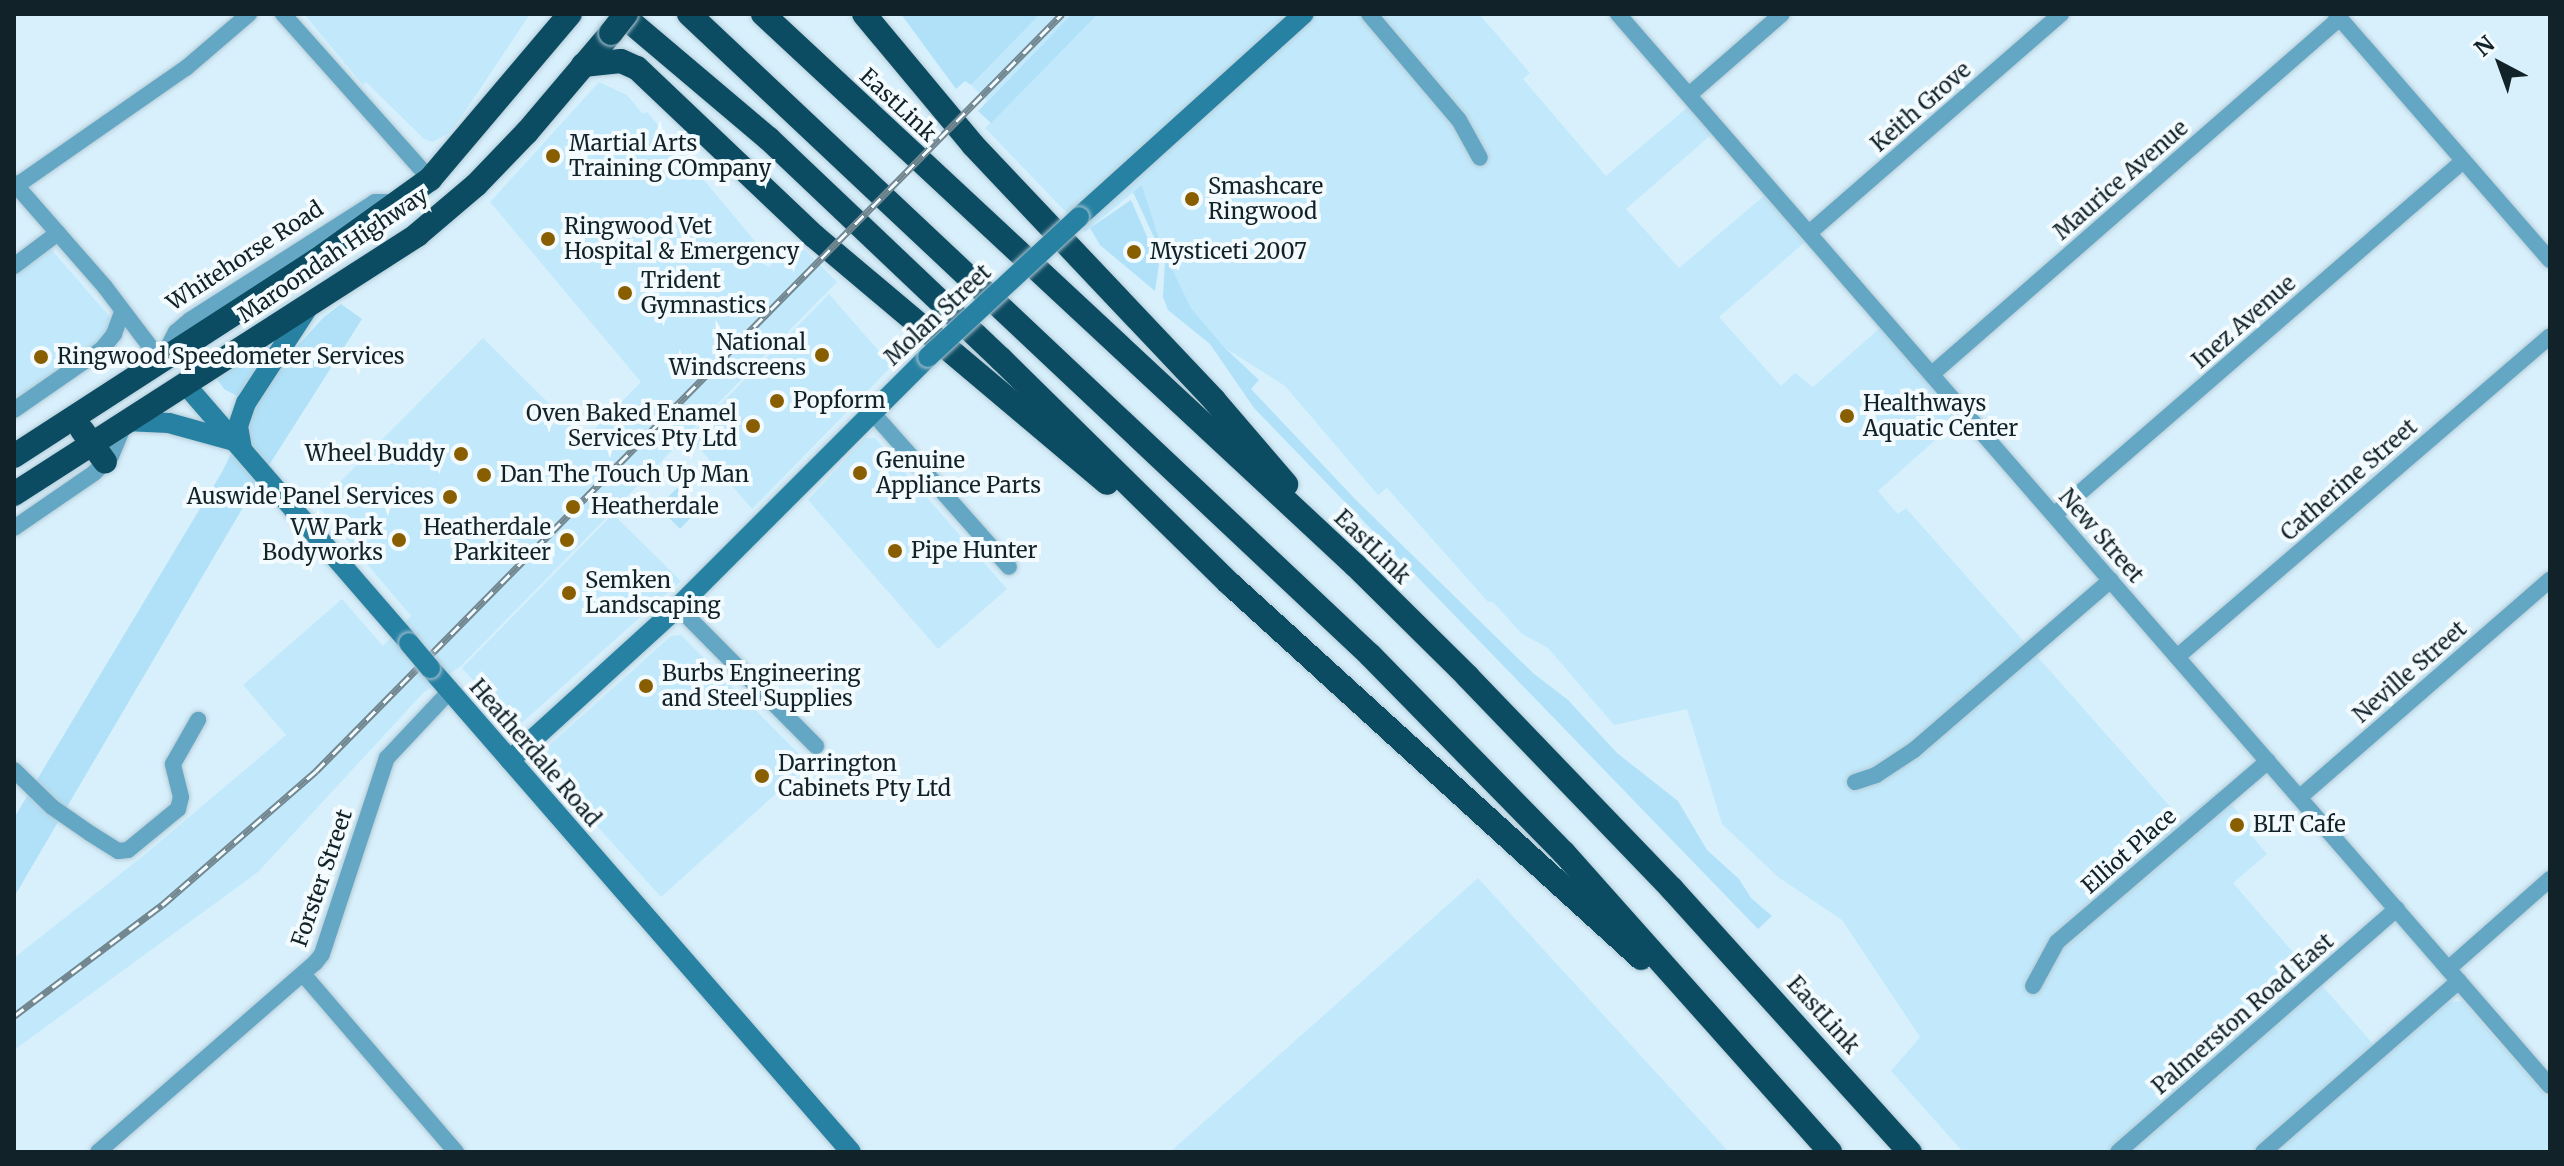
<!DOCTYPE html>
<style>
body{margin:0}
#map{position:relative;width:2564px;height:1166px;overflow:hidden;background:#d8f0fc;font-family:Merriweather,serif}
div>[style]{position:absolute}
.built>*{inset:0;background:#c2e9fb}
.green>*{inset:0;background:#b0e1f8}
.roads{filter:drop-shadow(0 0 2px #b4cbd6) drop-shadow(0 0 2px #b4cbd6)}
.street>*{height:16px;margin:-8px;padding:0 8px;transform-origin:8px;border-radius:8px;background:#64a7c4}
.secondary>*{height:20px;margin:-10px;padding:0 10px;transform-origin:10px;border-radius:10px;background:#2781a3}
.highway>*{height:24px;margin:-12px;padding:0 12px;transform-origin:12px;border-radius:12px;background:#0b4c63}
.rail>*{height:7px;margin-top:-3.5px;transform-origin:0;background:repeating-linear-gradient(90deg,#f3fbfe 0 12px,#738790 0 24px);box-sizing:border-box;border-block:2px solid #738790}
.bridges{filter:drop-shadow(0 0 2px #b4cbd6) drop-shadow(0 0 2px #b4cbd6)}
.secondary-bridge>*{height:20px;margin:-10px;padding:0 10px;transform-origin:10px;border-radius:10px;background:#2781a3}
.highway-bridge>*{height:24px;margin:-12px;padding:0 12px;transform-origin:12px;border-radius:12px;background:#0b4c63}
.dots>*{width:22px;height:22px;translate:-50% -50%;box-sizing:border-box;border:4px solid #f3fbfe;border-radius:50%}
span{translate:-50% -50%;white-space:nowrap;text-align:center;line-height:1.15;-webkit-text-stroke:8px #f3fbfe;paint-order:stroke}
.street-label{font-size:22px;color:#122229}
.poi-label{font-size:22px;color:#122229}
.left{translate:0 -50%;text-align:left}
.right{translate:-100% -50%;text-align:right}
.frame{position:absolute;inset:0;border:16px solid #122229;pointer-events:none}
.north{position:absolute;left:2460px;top:24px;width:80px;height:80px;-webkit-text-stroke:6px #f3fbfe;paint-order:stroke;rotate:319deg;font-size:22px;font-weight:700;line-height:32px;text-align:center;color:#122229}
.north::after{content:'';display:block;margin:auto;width:28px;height:36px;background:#122229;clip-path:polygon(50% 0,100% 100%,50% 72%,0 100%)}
</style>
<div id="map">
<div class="built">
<i style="clip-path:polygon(304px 14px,530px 14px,460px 119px,449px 133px,433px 142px,424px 139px,366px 82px,363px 85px)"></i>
<i style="clip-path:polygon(1040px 14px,1072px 14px,987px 101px,971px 85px)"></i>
<i style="clip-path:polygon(1098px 14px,1479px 14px,1530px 73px,1523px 79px,1606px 176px,1688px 107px,1712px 134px,1626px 209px,1679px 268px,1765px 195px,1805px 242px,1719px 317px,1781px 386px,1795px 373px,1813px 387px,1880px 328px,1960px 418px,1878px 491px,1898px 514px,1906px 508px,2182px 820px,2219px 790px,2254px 831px,2251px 835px,2267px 854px,2233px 883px,2373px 1044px,2436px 991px,2445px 1002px,2462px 1001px,2550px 1100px,2550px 1152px,1963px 1152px,1891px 1071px,1920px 1037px,1842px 920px,1778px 877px,1722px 824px,1687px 709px,1614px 725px,1548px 648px,1522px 634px,1493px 602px,1488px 602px,1387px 488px,1378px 495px,1285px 386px,1225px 348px,1191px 308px,1162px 248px,1142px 185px,1085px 232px,985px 128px)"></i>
<i style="clip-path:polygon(599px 82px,627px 95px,643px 114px,647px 112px,759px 246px,752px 254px,758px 261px,769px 267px,792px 243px,797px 248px,800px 245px,837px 282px,461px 666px,423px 693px,258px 872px,14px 1050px,14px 958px,143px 856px,286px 735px,243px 685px,342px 599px,383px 646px,411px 616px,317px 505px,483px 338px,585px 439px,641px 382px,490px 202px)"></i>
<i style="clip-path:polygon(43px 240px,110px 317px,107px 337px,14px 400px,14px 260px)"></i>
<i style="clip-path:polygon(829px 294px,892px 366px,752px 509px,689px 436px)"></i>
<i style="clip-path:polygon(865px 438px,875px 438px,1007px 589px,938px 649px,808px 500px)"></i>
<i style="clip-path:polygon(613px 514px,681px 581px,516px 728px,462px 668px)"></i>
<i style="clip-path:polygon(681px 635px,809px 764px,661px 897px,561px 786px,564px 784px,540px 757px,544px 750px,671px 636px)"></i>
<i style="clip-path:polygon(1478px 878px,1729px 1152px,1170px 1152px)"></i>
</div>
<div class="green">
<i style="clip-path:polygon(901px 14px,1040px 14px,971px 85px,965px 81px,956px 89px)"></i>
<i style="clip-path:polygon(1072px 14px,1098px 14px,991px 123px,978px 111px)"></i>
<i style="clip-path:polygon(1142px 185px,1162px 248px,1191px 308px,1225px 348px,1259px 380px,1251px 389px,1355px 499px,1533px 673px,1568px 700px,1617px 753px,1678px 801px,1707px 850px,1739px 879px,1751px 898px,1772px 916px,1758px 929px,1254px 408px,1210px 344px,1168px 310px,1163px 297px,1165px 261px,1133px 192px)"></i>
<i style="clip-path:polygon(1131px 200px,1159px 264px,1155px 291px,1100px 245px,1090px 228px)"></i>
<i style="clip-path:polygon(341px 304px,362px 319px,252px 492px,14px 897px,14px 818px,222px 472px,250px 415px,291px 353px,324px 317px)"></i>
<i style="clip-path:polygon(269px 346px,239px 397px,224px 389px,216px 378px)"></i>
<i style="clip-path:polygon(677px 488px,699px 509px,680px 529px,658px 507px)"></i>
</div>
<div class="roads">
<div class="street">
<i style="left:283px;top:14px;width:221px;rotate:48.3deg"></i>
<i style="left:1369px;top:14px;width:139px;rotate:49.7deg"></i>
<i style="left:1459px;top:120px;width:43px;rotate:61.1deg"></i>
<i style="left:1618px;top:14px;width:1420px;rotate:49deg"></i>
<i style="left:2336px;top:14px;width:326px;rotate:49deg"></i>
<i style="left:1689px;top:95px;width:123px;rotate:-41.1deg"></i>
<i style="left:14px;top:183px;width:138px;rotate:48.8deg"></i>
<i style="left:105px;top:287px;width:93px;rotate:52.9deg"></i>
<i style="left:161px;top:361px;width:33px;rotate:-63deg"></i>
<i style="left:176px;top:332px;width:18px;rotate:-41deg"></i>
<i style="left:190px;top:320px;width:219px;rotate:-32.5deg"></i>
<i style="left:375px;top:202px;width:24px"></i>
<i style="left:16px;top:186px;width:207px;rotate:-34.8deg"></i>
<i style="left:186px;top:68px;width:83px;rotate:-40.6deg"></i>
<i style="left:1809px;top:233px;width:334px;rotate:-41deg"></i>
<i style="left:14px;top:266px;width:55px;rotate:-36.9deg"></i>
<i style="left:1932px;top:374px;width:541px;rotate:-41.11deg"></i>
<i style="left:14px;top:410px;width:107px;rotate:-34.7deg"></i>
<i style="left:102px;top:349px;width:19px;rotate:-51deg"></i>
<i style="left:114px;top:334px;width:23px;rotate:-70deg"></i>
<i style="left:871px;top:411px;width:208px;rotate:48.5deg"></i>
<i style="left:2054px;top:515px;width:541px;rotate:-40.88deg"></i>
<i style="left:14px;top:528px;width:97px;rotate:-34.5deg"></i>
<i style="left:94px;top:473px;width:24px;rotate:-45deg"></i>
<i style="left:111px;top:456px;width:36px;rotate:-67deg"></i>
<i style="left:678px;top:607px;width:196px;rotate:45.2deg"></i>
<i style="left:2177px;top:657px;width:492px;rotate:-40.7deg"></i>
<i style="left:14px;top:770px;width:53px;rotate:44.2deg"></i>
<i style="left:52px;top:807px;width:47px;rotate:34.7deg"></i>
<i style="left:91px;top:834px;width:32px;rotate:32deg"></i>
<i style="left:118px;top:851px;width:10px;rotate:-6deg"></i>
<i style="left:128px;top:850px;width:65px;rotate:-39.4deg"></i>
<i style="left:178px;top:809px;width:12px;rotate:-76deg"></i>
<i style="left:181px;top:797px;width:34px;rotate:-104deg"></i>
<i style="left:173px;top:764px;width:51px;rotate:-60.4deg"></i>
<i style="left:1855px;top:782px;width:22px;rotate:-18deg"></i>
<i style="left:1876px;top:775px;width:45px;rotate:-33.3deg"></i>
<i style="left:1914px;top:750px;width:260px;rotate:-40.8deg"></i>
<i style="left:2300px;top:797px;width:331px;rotate:-41deg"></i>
<i style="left:2448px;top:969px;width:136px;rotate:-41.4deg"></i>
<i style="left:303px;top:974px;width:235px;rotate:49.3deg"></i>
<i style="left:2033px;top:986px;width:50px;rotate:-61.4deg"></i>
<i style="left:2057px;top:942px;width:278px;rotate:-40.6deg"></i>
<i style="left:98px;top:1152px;width:288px;rotate:-41.1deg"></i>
<i style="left:315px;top:963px;width:11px;rotate:-52deg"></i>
<i style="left:322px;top:954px;width:206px;rotate:-71.7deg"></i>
<i style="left:387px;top:758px;width:92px;rotate:-46.8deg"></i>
<i style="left:2118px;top:1152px;width:370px;rotate:-41.1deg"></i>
<i style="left:2263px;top:1152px;width:260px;rotate:-41.1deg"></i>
</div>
<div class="secondary">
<i style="left:1079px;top:217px;width:303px;rotate:-42.1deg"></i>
<i style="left:185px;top:384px;width:342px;rotate:49.1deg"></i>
<i style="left:125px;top:421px;width:44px;rotate:2.6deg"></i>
<i style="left:169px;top:423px;width:67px;rotate:15.5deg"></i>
<i style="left:242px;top:449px;width:23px;rotate:-100deg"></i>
<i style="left:238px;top:426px;width:24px;rotate:-71deg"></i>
<i style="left:246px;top:403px;width:116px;rotate:-57deg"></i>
<i style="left:430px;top:668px;width:641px;rotate:48.98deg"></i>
<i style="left:510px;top:760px;width:227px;rotate:-42.3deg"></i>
<i style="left:678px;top:607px;width:354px;rotate:-45deg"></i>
</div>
<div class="highway">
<i style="left:621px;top:14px;width:194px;rotate:40.2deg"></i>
<i style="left:769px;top:139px;width:320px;rotate:43.5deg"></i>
<i style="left:1001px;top:359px;width:320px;rotate:44.5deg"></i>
<i style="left:1229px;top:583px;width:557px;rotate:42.31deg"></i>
<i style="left:689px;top:14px;width:935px;rotate:43.27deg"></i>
<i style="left:1370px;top:655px;width:277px;rotate:45.6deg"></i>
<i style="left:1564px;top:853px;width:400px;rotate:48.3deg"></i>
<i style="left:763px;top:14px;width:809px;rotate:42.95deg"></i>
<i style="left:1355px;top:565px;width:159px;rotate:44.7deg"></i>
<i style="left:1468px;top:677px;width:294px;rotate:46.1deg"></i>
<i style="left:1672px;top:889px;width:355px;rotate:47.9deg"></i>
<i style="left:864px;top:14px;width:170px;rotate:50.2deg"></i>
<i style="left:973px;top:145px;width:351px;rotate:46.6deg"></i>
<i style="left:1214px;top:400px;width:111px;rotate:49.4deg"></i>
<i style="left:583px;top:65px;width:38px;rotate:-6deg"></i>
<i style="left:621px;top:61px;width:17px;rotate:24deg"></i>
<i style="left:637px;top:68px;width:244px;rotate:43.5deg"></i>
<i style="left:814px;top:236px;width:383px;rotate:40.1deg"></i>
<i style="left:82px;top:430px;width:39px;rotate:54deg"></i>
<i style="left:14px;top:456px;width:361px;rotate:-32.9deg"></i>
<i style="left:317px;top:260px;width:139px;rotate:-35.6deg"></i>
<i style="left:430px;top:179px;width:216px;rotate:-49.7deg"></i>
<i style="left:14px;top:494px;width:479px;rotate:-32.7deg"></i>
<i style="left:417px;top:235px;width:77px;rotate:-40.3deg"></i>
<i style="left:476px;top:185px;width:74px;rotate:-46.1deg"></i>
<i style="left:527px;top:132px;width:130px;rotate:-49.7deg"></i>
</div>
</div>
<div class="rail">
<i style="left:14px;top:1016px;width:185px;rotate:-36.9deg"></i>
<i style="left:162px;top:905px;width:204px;rotate:-41deg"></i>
<i style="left:316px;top:771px;width:1063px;rotate:-45.42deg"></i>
</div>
<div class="bridges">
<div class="secondary-bridge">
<i style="left:928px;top:357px;width:206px;rotate:-42.8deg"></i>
<i style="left:409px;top:643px;width:33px;rotate:50deg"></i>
</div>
<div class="highway-bridge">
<i style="left:611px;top:33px;width:24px;rotate:-52deg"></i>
</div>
</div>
<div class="dots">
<i style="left:553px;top:156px;background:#885e00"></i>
<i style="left:1192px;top:199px;background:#885e00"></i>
<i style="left:548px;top:239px;background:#885e00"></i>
<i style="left:1134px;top:252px;background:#885e00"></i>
<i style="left:625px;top:293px;background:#885e00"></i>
<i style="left:822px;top:355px;background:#885e00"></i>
<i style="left:41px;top:357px;background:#885e00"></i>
<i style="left:777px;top:401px;background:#885e00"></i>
<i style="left:1847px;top:416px;background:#885e00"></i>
<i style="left:753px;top:426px;background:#885e00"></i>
<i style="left:461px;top:454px;background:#885e00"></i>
<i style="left:860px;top:473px;background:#885e00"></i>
<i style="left:484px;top:475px;background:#885e00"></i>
<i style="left:450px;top:497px;background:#885e00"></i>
<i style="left:573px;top:507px;background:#885e00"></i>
<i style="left:399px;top:540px;background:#885e00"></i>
<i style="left:567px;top:540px;background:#885e00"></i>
<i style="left:895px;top:551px;background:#885e00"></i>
<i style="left:569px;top:593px;background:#885e00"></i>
<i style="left:646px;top:686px;background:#885e00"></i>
<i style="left:762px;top:776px;background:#885e00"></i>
<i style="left:2237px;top:825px;background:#885e00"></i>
</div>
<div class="street-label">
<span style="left:898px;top:105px;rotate:43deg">EastLink</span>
<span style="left:1921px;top:107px;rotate:-41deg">Keith Grove</span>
<span style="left:2121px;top:180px;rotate:-41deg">Maurice Avenue</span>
<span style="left:333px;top:255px;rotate:-34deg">Maroondah Highway</span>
<span style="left:245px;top:256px;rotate:-33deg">Whitehorse Road</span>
<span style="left:938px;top:315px;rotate:-43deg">Molan Street</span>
<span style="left:2244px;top:322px;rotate:-41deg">Inez Avenue</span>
<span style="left:2349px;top:480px;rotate:-41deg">Catherine Street</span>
<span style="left:2101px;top:536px;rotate:49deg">New Street</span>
<span style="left:1372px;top:547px;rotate:44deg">EastLink</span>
<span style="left:2410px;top:672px;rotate:-41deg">Neville Street</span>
<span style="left:535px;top:753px;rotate:49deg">Heatherdale Road</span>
<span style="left:2129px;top:851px;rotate:-41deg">Elliot Place</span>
<span style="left:322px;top:878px;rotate:-71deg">Forster Street</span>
<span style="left:2243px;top:1014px;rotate:-41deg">Palmerston Road East</span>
<span style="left:1823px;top:1015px;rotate:48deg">EastLink</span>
</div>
<div class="poi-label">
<span class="left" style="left:569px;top:156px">Martial Arts<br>Training COmpany</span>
<span class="left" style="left:1208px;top:199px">Smashcare<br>Ringwood</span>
<span class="left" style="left:564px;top:239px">Ringwood Vet<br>Hospital &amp; Emergency</span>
<span class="left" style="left:1150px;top:252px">Mysticeti 2007</span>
<span class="left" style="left:641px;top:293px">Trident<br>Gymnastics</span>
<span class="right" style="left:806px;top:355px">National<br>Windscreens</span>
<span class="left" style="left:57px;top:357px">Ringwood Speedometer Services</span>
<span class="left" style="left:793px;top:401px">Popform</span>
<span class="left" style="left:1863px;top:416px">Healthways<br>Aquatic Center</span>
<span class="right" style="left:737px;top:426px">Oven Baked Enamel<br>Services Pty Ltd</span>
<span class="right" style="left:445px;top:454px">Wheel Buddy</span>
<span class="left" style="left:876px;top:473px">Genuine<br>Appliance Parts</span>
<span class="left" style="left:500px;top:475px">Dan The Touch Up Man</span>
<span class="right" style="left:434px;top:497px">Auswide Panel Services</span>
<span class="left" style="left:591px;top:507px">Heatherdale</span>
<span class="right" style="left:383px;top:540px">VW Park<br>Bodyworks</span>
<span class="right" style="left:551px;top:540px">Heatherdale<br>Parkiteer</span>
<span class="left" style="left:911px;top:551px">Pipe Hunter</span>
<span class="left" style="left:585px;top:593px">Semken<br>Landscaping</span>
<span class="left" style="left:662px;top:686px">Burbs Engineering<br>and Steel Supplies</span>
<span class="left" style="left:778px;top:776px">Darrington<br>Cabinets Pty Ltd</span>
<span class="left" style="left:2253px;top:825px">BLT Cafe</span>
</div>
<div class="frame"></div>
<div class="north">N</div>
</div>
